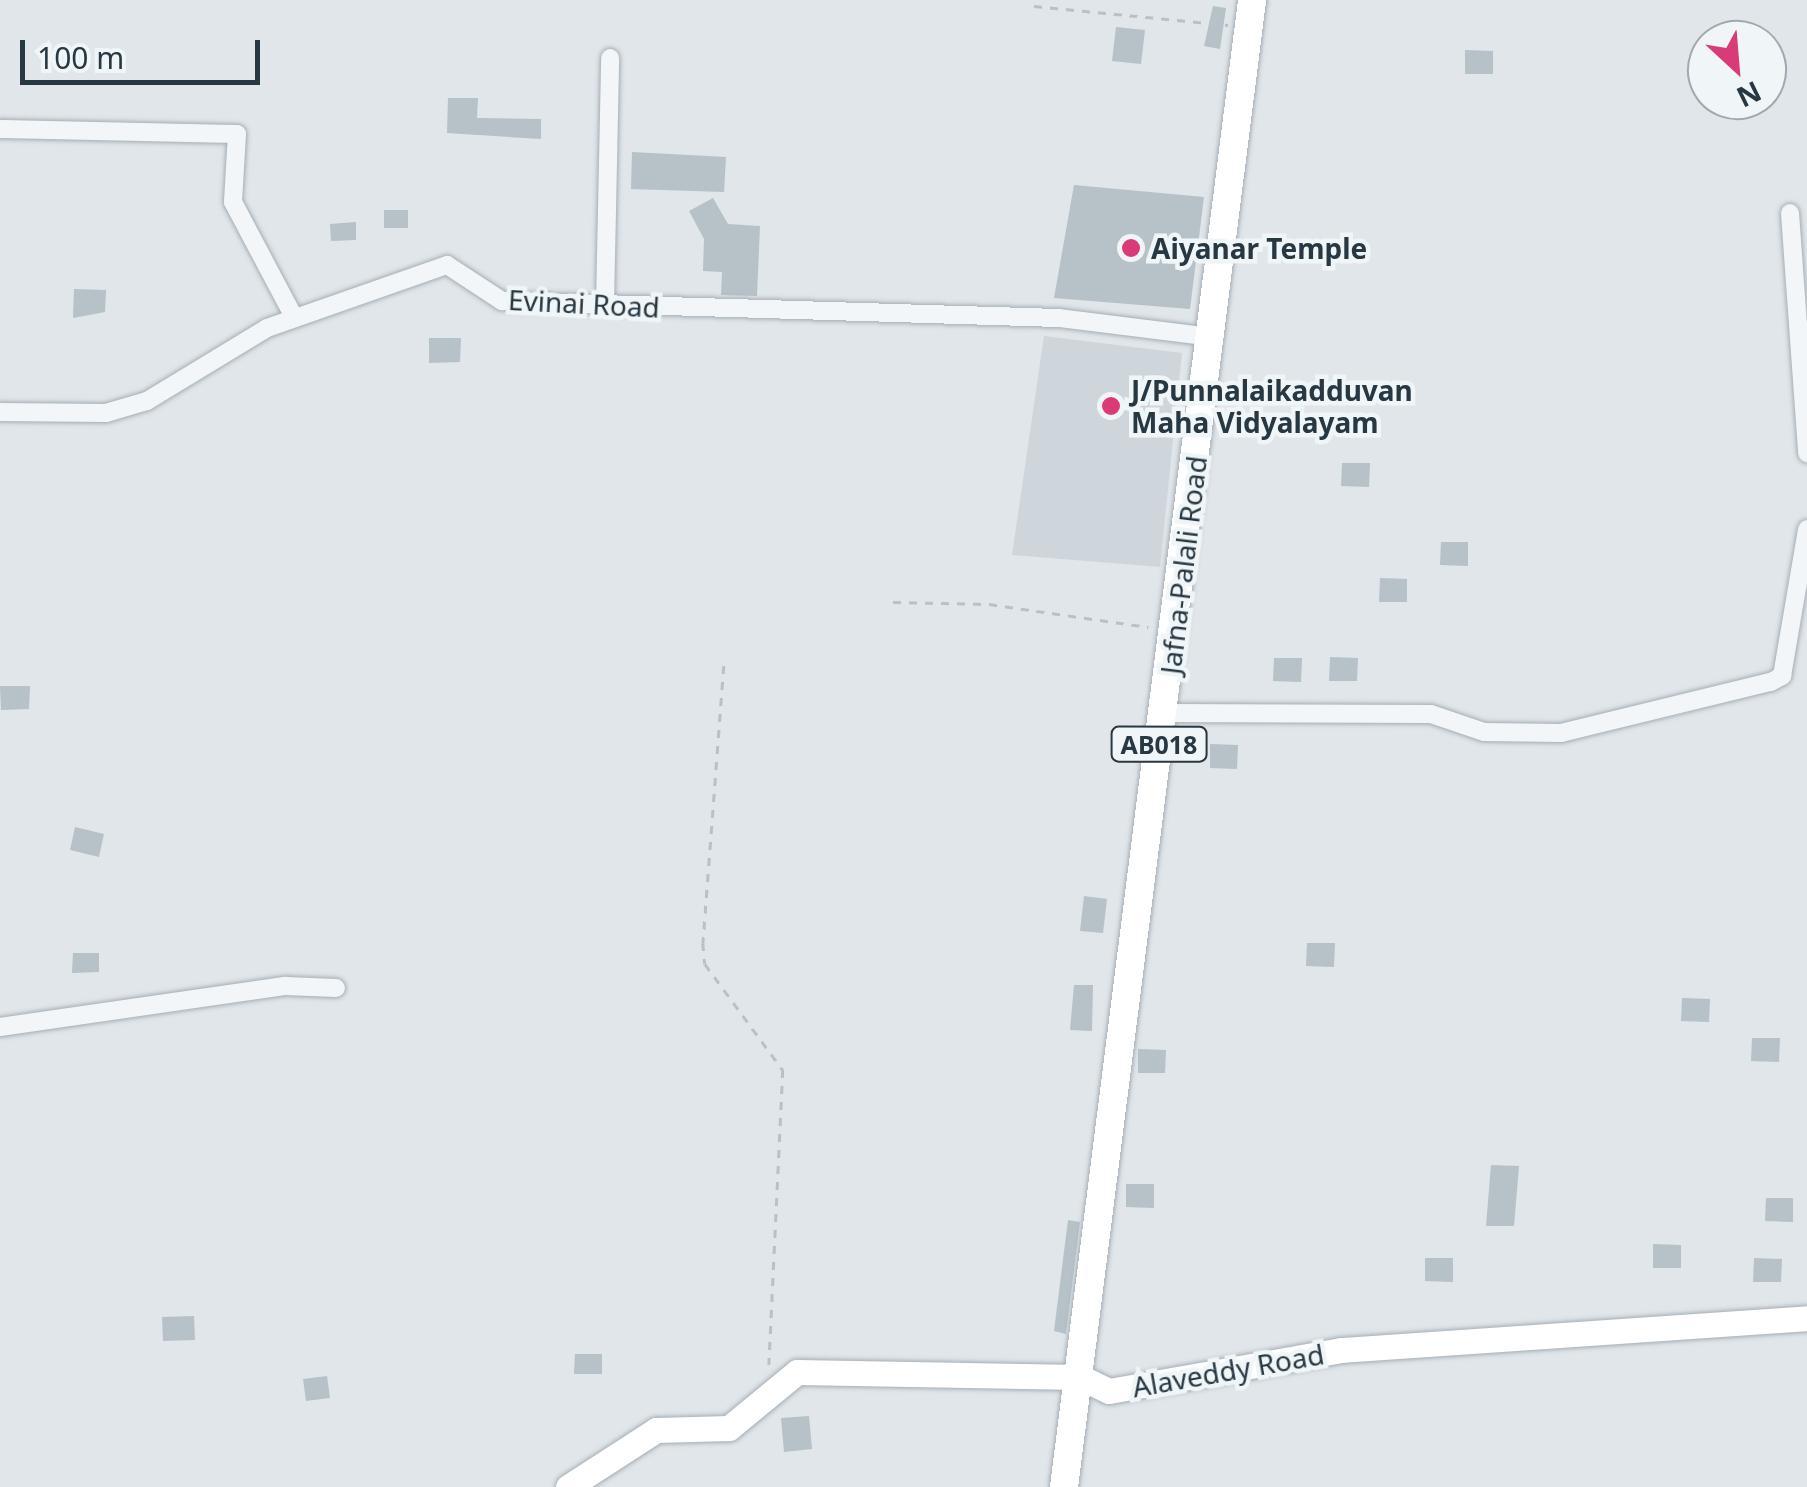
<!DOCTYPE html>
<style>
body{margin:0}
#map{position:relative;width:1807px;height:1487px;overflow:hidden;background:#e0e6ea;font-family:"Noto Sans",sans-serif}
div>[style]{position:absolute}
.built>*{inset:0;background:#ced6dc}
.building>*{inset:0;background:#b7c1c8}
.path>*{height:2.5px;margin-top:-1.25px;transform-origin:0;background:repeating-linear-gradient(90deg,#bac1c5 0 8px,transparent 0 16px)}
.roads{filter:drop-shadow(0 0 2px #a5aeb5) drop-shadow(0 0 2px #a5aeb5)}
.street>*{height:18px;margin:-9px;padding:0 9px;transform-origin:9px;border-radius:9px;background:#f3f6f8}
.secondary>*{height:25px;margin:-12.5px;padding:0 12.5px;transform-origin:12.5px;border-radius:12.5px;background:#fff}
.primary>*{height:28px;margin:-14px;padding:0 14px;transform-origin:14px;border-radius:14px;background:#fff}
.dots>*{width:28px;height:28px;translate:-50% -50%;box-sizing:border-box;border:5px solid #f0f5f7;border-radius:50%}
span{translate:-50% -50%;white-space:nowrap;text-align:center;line-height:1.15;-webkit-text-stroke:9px #f0f5f7;paint-order:stroke}
.shield-label span{padding:2px 8px;background:#f0f5f7;border:2px solid;border-radius:8px;-webkit-text-stroke-width:0}
.shield-label{font-size:25px;color:#273843;font-weight:700}
.poi-label{font-size:28px;color:#273843;font-weight:700}
.left{translate:0 -50%;text-align:left}
.street-label{font-size:28px;color:#273843}
.north{position:absolute;left:1687px;top:20px;width:100px;height:100px;box-sizing:border-box;background:#f0f5f7;border:2px solid #a0a9af;border-radius:50%;rotate:154deg;font-size:28px;font-weight:700;line-height:40px;text-align:center;color:#273843}
.north::after{content:'';display:block;margin:auto;width:35px;height:45px;background:#d93b79;clip-path:polygon(50% 0,100% 100%,50% 72%,0 100%)}
.scale{position:absolute;left:20px;top:40px;width:240px;height:45px;box-sizing:border-box;border:5px solid #273843;border-top:0;padding-left:12px;font-size:30px;line-height:35px;white-space:nowrap;color:#273843;-webkit-text-stroke:8px #f0f5f7;paint-order:stroke}
</style>
<div id="map">
<div class="built">
<i style="clip-path:polygon(1044px 336px,1182px 353px,1160px 567px,1012px 555px)"></i>
</div>
<div class="building">
<i style="clip-path:polygon(1213px 6px,1226px 8px,1220px 49px,1204px 46px)"></i>
<i style="clip-path:polygon(1116px 27px,1145px 30px,1141px 64px,1112px 61px)"></i>
<i style="clip-path:polygon(1465px 50px,1493px 51px,1493px 74px,1465px 74px)"></i>
<i style="clip-path:polygon(448px 98px,478px 98px,477px 118px,541px 119px,541px 139px,447px 133px)"></i>
<i style="clip-path:polygon(632px 152px,726px 157px,724px 192px,631px 189px)"></i>
<i style="clip-path:polygon(1074px 185px,1204px 197px,1190px 309px,1054px 298px)"></i>
<i style="clip-path:polygon(713px 198px,728px 224px,760px 226px,757px 296px,721px 295px,722px 272px,703px 271px,704px 239px,689px 211px)"></i>
<i style="clip-path:polygon(384px 210px,408px 210px,408px 228px,384px 228px)"></i>
<i style="clip-path:polygon(356px 222px,356px 240px,331px 241px,330px 224px)"></i>
<i style="clip-path:polygon(74px 289px,106px 290px,105px 312px,73px 318px)"></i>
<i style="clip-path:polygon(429px 338px,461px 338px,460px 362px,429px 363px)"></i>
<i style="clip-path:polygon(1342px 463px,1370px 463px,1369px 487px,1341px 486px)"></i>
<i style="clip-path:polygon(1441px 542px,1468px 542px,1468px 566px,1440px 565px)"></i>
<i style="clip-path:polygon(1380px 578px,1407px 579px,1407px 602px,1379px 602px)"></i>
<i style="clip-path:polygon(1330px 657px,1358px 658px,1357px 681px,1329px 681px)"></i>
<i style="clip-path:polygon(1274px 658px,1302px 658px,1301px 682px,1273px 681px)"></i>
<i style="clip-path:polygon(0 686px,30px 686px,29px 709px,1px 710px)"></i>
<i style="clip-path:polygon(1210px 744px,1238px 745px,1237px 769px,1210px 768px)"></i>
<i style="clip-path:polygon(75px 827px,104px 834px,99px 857px,70px 850px)"></i>
<i style="clip-path:polygon(1084px 896px,1107px 899px,1103px 933px,1080px 931px)"></i>
<i style="clip-path:polygon(1307px 943px,1335px 943px,1334px 967px,1306px 966px)"></i>
<i style="clip-path:polygon(73px 953px,99px 953px,99px 972px,72px 973px)"></i>
<i style="clip-path:polygon(1074px 985px,1093px 985px,1092px 1031px,1070px 1030px)"></i>
<i style="clip-path:polygon(1682px 998px,1710px 999px,1709px 1022px,1681px 1021px)"></i>
<i style="clip-path:polygon(1752px 1038px,1780px 1038px,1779px 1062px,1751px 1061px)"></i>
<i style="clip-path:polygon(1138px 1049px,1166px 1050px,1165px 1073px,1138px 1073px)"></i>
<i style="clip-path:polygon(1491px 1165px,1519px 1166px,1514px 1226px,1486px 1226px)"></i>
<i style="clip-path:polygon(1126px 1184px,1154px 1184px,1154px 1208px,1126px 1207px)"></i>
<i style="clip-path:polygon(1766px 1198px,1793px 1198px,1793px 1222px,1765px 1221px)"></i>
<i style="clip-path:polygon(1068px 1220px,1080px 1222px,1066px 1334px,1054px 1331px)"></i>
<i style="clip-path:polygon(1653px 1244px,1681px 1245px,1681px 1268px,1653px 1268px)"></i>
<i style="clip-path:polygon(1425px 1258px,1453px 1258px,1453px 1282px,1425px 1281px)"></i>
<i style="clip-path:polygon(1754px 1258px,1782px 1259px,1781px 1282px,1753px 1282px)"></i>
<i style="clip-path:polygon(194px 1316px,195px 1340px,163px 1341px,162px 1317px)"></i>
<i style="clip-path:polygon(575px 1354px,602px 1354px,602px 1374px,574px 1374px)"></i>
<i style="clip-path:polygon(327px 1376px,330px 1398px,306px 1401px,303px 1379px)"></i>
<i style="clip-path:polygon(809px 1416px,812px 1449px,784px 1452px,781px 1418px)"></i>
</div>
<div class="path">
<i style="left:1034px;top:6px;width:195px;rotate:5.6deg"></i>
<i style="left:893px;top:602px;width:96px;rotate:1.2deg"></i>
<i style="left:989px;top:604px;width:161px;rotate:8.2deg"></i>
<i style="left:724px;top:666px;width:278px;rotate:94.3deg"></i>
<i style="left:703px;top:943px;width:21px;rotate:85deg"></i>
<i style="left:705px;top:964px;width:132px;rotate:53.7deg"></i>
<i style="left:783px;top:1070px;width:295px;rotate:92.7deg"></i>
</div>
<div class="roads">
<div class="street">
<i style="left:0;top:129px;width:237px;rotate:1.2deg"></i>
<i style="left:237px;top:134px;width:68px;rotate:93.4deg"></i>
<i style="left:233px;top:202px;width:130px;rotate:62.1deg"></i>
<i style="left:1790px;top:213px;width:241px;rotate:85.9deg"></i>
<i style="left:605px;top:305px;width:247px;rotate:-88.8deg"></i>
<i style="left:0;top:412px;width:106px;rotate:0.5deg"></i>
<i style="left:106px;top:413px;width:43px;rotate:-16.3deg"></i>
<i style="left:147px;top:401px;width:140px;rotate:-31.3deg"></i>
<i style="left:267px;top:328px;width:191px;rotate:-19.3deg"></i>
<i style="left:447px;top:265px;width:66px;rotate:33.2deg"></i>
<i style="left:502px;top:301px;width:557px;rotate:1.75deg"></i>
<i style="left:1059px;top:318px;width:154px;rotate:7.1deg"></i>
<i style="left:1163px;top:713px;width:268px;rotate:0.2deg"></i>
<i style="left:1431px;top:714px;width:56px;rotate:18.8deg"></i>
<i style="left:1484px;top:732px;width:77px;rotate:0.7deg"></i>
<i style="left:1561px;top:733px;width:216px;rotate:-13.7deg"></i>
<i style="left:1771px;top:682px;width:13px;rotate:-29deg"></i>
<i style="left:1782px;top:676px;width:149px;rotate:-80.3deg"></i>
<i style="left:0;top:1027px;width:289px;rotate:-8.2deg"></i>
<i style="left:286px;top:986px;width:50px;rotate:2.3deg"></i>
</div>
<div class="secondary">
<i style="left:568px;top:1487px;width:105px;rotate:-32.9deg"></i>
<i style="left:656px;top:1430px;width:73px;rotate:-1.6deg"></i>
<i style="left:729px;top:1428px;width:88px;rotate:-39.5deg"></i>
<i style="left:797px;top:1372px;width:283px;rotate:1deg"></i>
<i style="left:1080px;top:1377px;width:32px;rotate:26deg"></i>
<i style="left:1109px;top:1391px;width:236px;rotate:-10deg"></i>
<i style="left:1341px;top:1350px;width:467px;rotate:-3.9deg"></i>
</div>
<div class="primary">
<i style="left:1064px;top:1487px;width:1499px;rotate:-82.79deg"></i>
</div>
</div>
<div class="dots">
<i style="left:1131px;top:248px;background:#d93b79"></i>
<i style="left:1111px;top:406px;background:#d93b79"></i>
</div>
<div class="shield-label">
<span style="left:1159px;top:744px">AB018</span>
</div>
<div class="poi-label">
<span class="left" style="left:1151px;top:248px">Aiyanar Temple</span>
<span class="left" style="left:1131px;top:406px">J/Punnalaikadduvan<br>Maha Vidyalayam</span>
</div>
<div class="street-label">
<span style="left:584px;top:303px;rotate:3deg">Evinai Road</span>
<span style="left:1183px;top:565px;rotate:-83deg">Jafna-Palali Road</span>
<span style="left:1228px;top:1370px;rotate:-10deg">Alaveddy Road</span>
</div>
<div class="north">N</div>
<div class="scale">100 m</div>
</div>
